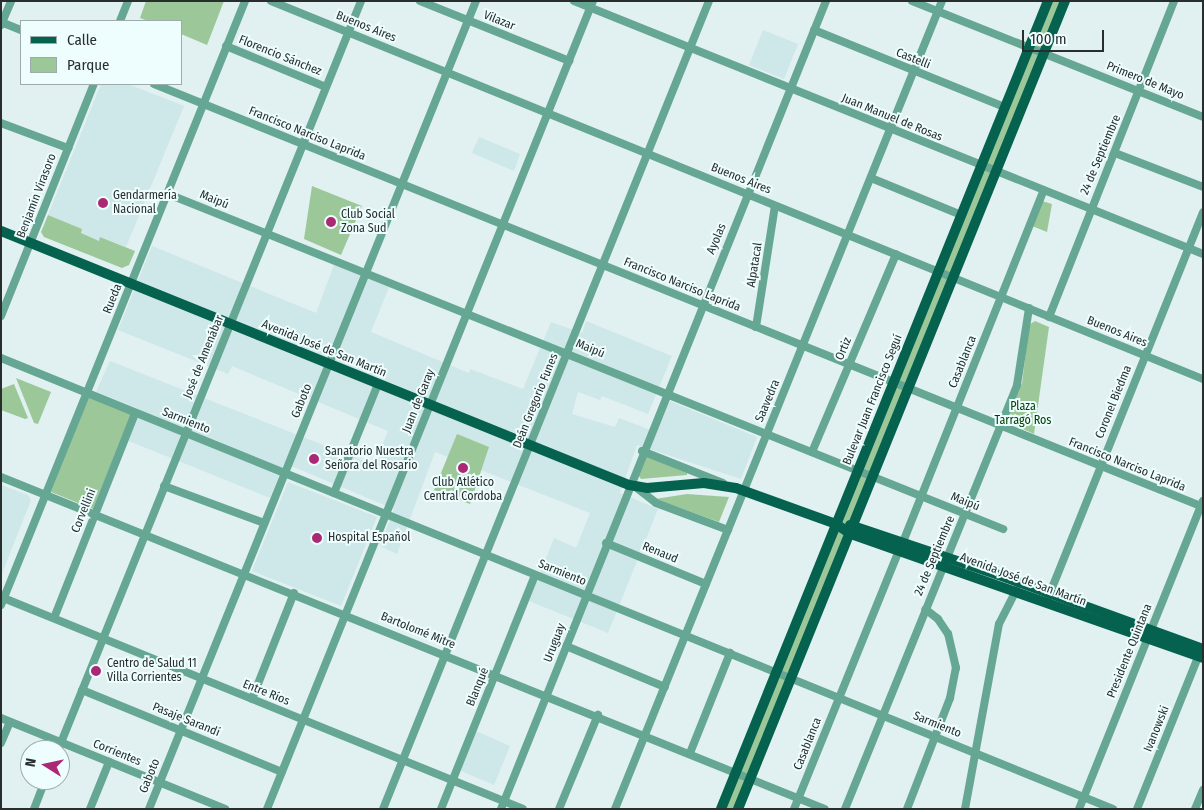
<!DOCTYPE html>
<meta charset="utf-8">
<style>
body{margin:0}
#map{position:relative;width:1204px;height:810px;overflow:hidden;background:#e1f0f1;font-family:"Fira Sans Condensed",sans-serif}
div>[style]{position:absolute}
.built>*{inset:0;background:#cee7e8}
.green>*{inset:0;background:#9cc899}
.minor>*{height:8px;margin:-4px;padding:0 4px;transform-origin:4px;border-radius:4px;background:#65a793}
.major>*{height:10px;margin:-5px;padding:0 5px;transform-origin:5px;border-radius:5px;background:#05624f}
.dots>*{width:14px;height:14px;translate:-50% -50%;box-sizing:border-box;border:2px solid #eefdfe;border-radius:50%}
span{translate:-50% -50%;white-space:nowrap;text-align:center;line-height:1.15;-webkit-text-stroke:4px #eefdfe;paint-order:stroke}
.street-label{font-size:12px;color:#282e2e}
.poi-label{font-size:12px;color:#282e2e}
.left{translate:0 -50%;text-align:left}
.park-label{font-size:12px;color:#014103}
.frame{position:absolute;inset:0;border:2px solid #282e2e;pointer-events:none}
.legend{position:absolute;left:20px;top:20px;width:162px;height:65px;box-sizing:border-box;background:#eefdfe;border:1px solid #9faaab;margin:0;padding:6px 9px;list-style:none;font-size:15px;color:#282e2e}
.legend li{display:flex;align-items:center;gap:10px;height:25px}
.legend b{width:25px;border:1px solid #9faaab}
.north{position:absolute;left:20px;top:740px;width:50px;height:50px;box-sizing:border-box;background:#eefdfe;border:1px solid #9faaab;border-radius:50%;rotate:280deg;font-size:14px;font-weight:700;line-height:20px;text-align:center;color:#282e2e}
.north::after{content:'';display:block;margin:auto;width:18px;height:22px;background:#ab2974;clip-path:polygon(50% 0,100% 100%,50% 72%,0 100%)}
.scale{position:absolute;left:1022px;top:30px;width:82px;height:22px;box-sizing:border-box;border:2px solid #282e2e;border-top:0;padding-left:6px;font-size:15px;line-height:18px;white-space:nowrap;color:#282e2e;-webkit-text-stroke:4px #eefdfe;paint-order:stroke}
</style>
<div id="map">
<div class="built">
<i style="clip-path:polygon(763px 30px,798px 44px,784px 79px,749px 65px)"></i>
<i style="clip-path:polygon(101px 84px,128px 84px,184px 106px,126px 247px,101px 237px,99px 241px,80px 233px,82px 229px,48px 215px)"></i>
<i style="clip-path:polygon(479px 137px,520px 154px,514px 171px,472px 153px)"></i>
<i style="clip-path:polygon(152px 246px,316px 313px,334px 265px,389px 287px,371px 332px,469px 373px,470px 369px,523px 389px,551px 322px,582px 333px,586px 321px,672px 356px,648px 414px,602px 396px,600px 400px,578px 392px,572px 414px,615px 427px,619px 418px,656px 432px,670px 401px,757px 437px,741px 479px,637px 445px,620px 493px,658px 509px,608px 633px,529px 601px,554px 538px,576px 548px,590px 513px,435px 452px,397px 554px,380px 546px,394px 509px,284px 463px,270px 498px,126px 440px,139px 409px,96px 392px,110px 361px,374px 465px,388px 431px,232px 366px,228px 374px,118px 330px)"></i>
<i style="clip-path:polygon(288px 482px,377px 517px,341px 606px,252px 571px)"></i>
<i style="clip-path:polygon(1px 485px,28px 495px,31px 500px,1px 576px)"></i>
<i style="clip-path:polygon(476px 731px,510px 746px,494px 785px,459px 770px)"></i>
</div>
<div class="green">
<i style="clip-path:polygon(146px 1px,224px 1px,207px 45px,181px 34px,181px 21px,148px 21px,140px 18px)"></i>
<i style="clip-path:polygon(1048px 1px,1065px 1px,738px 809px,721px 809px)"></i>
<i style="clip-path:polygon(312px 186px,362px 206px,341px 255px,304px 239px)"></i>
<i style="clip-path:polygon(1042px 201px,1052px 204px,1047px 232px,1032px 226px)"></i>
<i style="clip-path:polygon(48px 215px,82px 229px,81px 233px,99px 241px,100px 237px,135px 251px,129px 265px,122px 268px,44px 237px,41px 232px)"></i>
<i style="clip-path:polygon(1035px 321px,1049px 327px,1034px 434px,1006px 421px,1022px 384px,1029px 325px)"></i>
<i style="clip-path:polygon(16px 378px,51px 392px,38px 424px,34px 423px)"></i>
<i style="clip-path:polygon(14px 384px,28px 418px,25px 419px,1px 410px,1px 389px)"></i>
<i style="clip-path:polygon(89px 396px,131px 414px,93px 509px,51px 492px)"></i>
<i style="clip-path:polygon(457px 434px,489px 447px,470px 504px,434px 490px)"></i>
<i style="clip-path:polygon(646px 456px,687px 473px,687px 475px,641px 479px,638px 475px)"></i>
<i style="clip-path:polygon(687px 494px,729px 497px,719px 522px,655px 499px)"></i>
</div>
<div class="minor">
<i style="left:271px;top:1px;width:1006px;rotate:22.08deg"></i>
<i style="left:420px;top:1px;width:161px;rotate:21.9deg"></i>
<i style="left:574px;top:1px;width:678px;rotate:21.91deg"></i>
<i style="left:912px;top:1px;width:313px;rotate:21.7deg"></i>
<i style="left:120px;top:21px;width:22px;rotate:-68deg"></i>
<i style="left:1px;top:22px;width:22px;rotate:22deg"></i>
<i style="left:1px;top:25px;width:26px;rotate:-67deg"></i>
<i style="left:814px;top:30px;width:206px;rotate:22deg"></i>
<i style="left:226px;top:46px;width:108px;rotate:22.3deg"></i>
<i style="left:154px;top:84px;width:1131px;rotate:21.96deg"></i>
<i style="left:1px;top:123px;width:72px;rotate:20.5deg"></i>
<i style="left:1115px;top:153px;width:94px;rotate:21.1deg"></i>
<i style="left:871px;top:178px;width:97px;rotate:22.3deg"></i>
<i style="left:168px;top:194px;width:900px;rotate:21.86deg"></i>
<i style="left:1px;top:316px;width:250px;rotate:-68.2deg"></i>
<i style="left:1049px;top:317px;width:340px;rotate:-68.4deg"></i>
<i style="left:756px;top:327px;width:122px;rotate:-81.1deg"></i>
<i style="left:1px;top:358px;width:1200px;rotate:22.08deg"></i>
<i style="left:642px;top:451px;width:87px;rotate:21.6deg"></i>
<i style="left:812px;top:452px;width:215px;rotate:-67deg"></i>
<i style="left:1px;top:477px;width:888px;rotate:21.95deg"></i>
<i style="left:164px;top:486px;width:107px;rotate:20.3deg"></i>
<i style="left:637px;top:488px;width:24px;rotate:38deg"></i>
<i style="left:656px;top:503px;width:77px;rotate:20.6deg"></i>
<i style="left:334px;top:493px;width:118px;rotate:-68deg"></i>
<i style="left:903px;top:542px;width:379px;rotate:-68.2deg"></i>
<i style="left:606px;top:543px;width:108px;rotate:22.3deg"></i>
<i style="left:1px;top:597px;width:563px;rotate:22.1deg"></i>
<i style="left:1048px;top:598px;width:416px;rotate:-68.1deg"></i>
<i style="left:1px;top:605px;width:651px;rotate:-68deg"></i>
<i style="left:54px;top:618px;width:220px;rotate:-68.4deg"></i>
<i style="left:566px;top:646px;width:107px;rotate:22.5deg"></i>
<i style="left:82px;top:690px;width:216px;rotate:22.3deg"></i>
<i style="left:252px;top:699px;width:114px;rotate:-68.4deg"></i>
<i style="left:1px;top:718px;width:242px;rotate:22.1deg"></i>
<i style="left:1px;top:743px;width:23px;rotate:-67deg"></i>
<i style="left:58px;top:750px;width:808px;rotate:-67.97deg"></i>
<i style="left:690px;top:753px;width:108px;rotate:-68.2deg"></i>
<i style="left:34px;top:809px;width:31px;rotate:-69deg"></i>
<i style="left:90px;top:809px;width:51px;rotate:-68deg"></i>
<i style="left:149px;top:809px;width:872px;rotate:-67.97deg"></i>
<i style="left:267px;top:809px;width:871px;rotate:-68.03deg"></i>
<i style="left:383px;top:809px;width:871px;rotate:-68.03deg"></i>
<i style="left:441px;top:809px;width:252px;rotate:-68.1deg"></i>
<i style="left:501px;top:809px;width:871px;rotate:-68.09deg"></i>
<i style="left:559px;top:809px;width:102px;rotate:-67.5deg"></i>
<i style="left:615px;top:809px;width:872px;rotate:-67.97deg"></i>
<i style="left:794px;top:809px;width:279px;rotate:-67.9deg"></i>
<i style="left:845px;top:809px;width:458px;rotate:-67.9deg"></i>
<i style="left:1017px;top:385px;width:78px;rotate:-81.1deg"></i>
<i style="left:907px;top:809px;width:119px;rotate:-68.8deg"></i>
<i style="left:950px;top:698px;width:31px;rotate:-79deg"></i>
<i style="left:956px;top:668px;width:35px;rotate:-103deg"></i>
<i style="left:948px;top:634px;width:18px;rotate:-124deg"></i>
<i style="left:938px;top:619px;width:16px;rotate:-142deg"></i>
<i style="left:965px;top:809px;width:188px;rotate:-79.6deg"></i>
<i style="left:999px;top:624px;width:38px;rotate:-63deg"></i>
<i style="left:1079px;top:809px;width:332px;rotate:-68.1deg"></i>
<i style="left:1137px;top:809px;width:164px;rotate:-68.1deg"></i>
<i style="left:1195px;top:809px;width:21px;rotate:-67deg"></i>
</div>
<div class="major">
<i style="left:1px;top:231px;width:677px;rotate:22.02deg"></i>
<i style="left:629px;top:485px;width:18px;rotate:9deg"></i>
<i style="left:647px;top:488px;width:57px;rotate:-5deg"></i>
<i style="left:704px;top:483px;width:32px;rotate:9deg"></i>
<i style="left:736px;top:488px;width:106px;rotate:19.8deg"></i>
<i style="left:836px;top:524px;width:18px;rotate:34deg"></i>
<i style="left:851px;top:534px;width:373px;rotate:19.4deg"></i>
<i style="left:850px;top:525px;width:157px;rotate:18.6deg"></i>
<i style="left:999px;top:575px;width:217px;rotate:19.9deg"></i>
<i style="left:721px;top:809px;width:872px;rotate:-67.97deg"></i>
<i style="left:738px;top:809px;width:872px;rotate:-67.97deg"></i>
</div>
<div class="dots">
<i style="left:103px;top:203px;background:#ab2974"></i>
<i style="left:331px;top:222px;background:#ab2974"></i>
<i style="left:314px;top:459px;background:#ab2974"></i>
<i style="left:463px;top:468px;background:#ab2974"></i>
<i style="left:317px;top:538px;background:#ab2974"></i>
<i style="left:96px;top:671px;background:#ab2974"></i>
</div>
<div class="street-label">
<span style="left:499px;top:21px;rotate:22deg">Vilazar</span>
<span style="left:366px;top:27px;rotate:22deg">Buenos Aires</span>
<span style="left:280px;top:56px;rotate:22deg">Florencio Sánchez</span>
<span style="left:913px;top:59px;rotate:22deg">Castelli</span>
<span style="left:1145px;top:81px;rotate:22deg">Primero de Mayo</span>
<span style="left:892px;top:118px;rotate:22deg">Juan Manuel de Rosas</span>
<span style="left:307px;top:134px;rotate:22deg">Francisco Narciso Laprida</span>
<span style="left:1101px;top:155px;rotate:-67deg">24 de Septiembre</span>
<span style="left:741px;top:179px;rotate:22deg">Buenos Aires</span>
<span style="left:37px;top:196px;rotate:-69deg">Benjamín Virasoro</span>
<span style="left:214px;top:200px;rotate:22deg">Maipú</span>
<span style="left:717px;top:239px;rotate:-67deg">Ayolas</span>
<span style="left:755px;top:265px;rotate:-81deg">Alpatacal</span>
<span style="left:682px;top:285px;rotate:22deg">Francisco Narciso Laprida</span>
<span style="left:113px;top:299px;rotate:-68deg">Rueda</span>
<span style="left:1117px;top:332px;rotate:22deg">Buenos Aires</span>
<span style="left:324px;top:349px;rotate:22deg">Avenida José de San Martín</span>
<span style="left:590px;top:349px;rotate:22deg">Maipú</span>
<span style="left:844px;top:349px;rotate:-67deg">Ortiz</span>
<span style="left:204px;top:357px;rotate:-68deg">José de Amenábar</span>
<span style="left:963px;top:362px;rotate:-68deg">Casablanca</span>
<span style="left:873px;top:400px;rotate:-68deg">Bulevar Juan Francisco Seguí</span>
<span style="left:302px;top:401px;rotate:-68deg">Gaboto</span>
<span style="left:419px;top:401px;rotate:-68deg">Juan de Garay</span>
<span style="left:536px;top:401px;rotate:-68deg">Deán Gregorio Funes</span>
<span style="left:768px;top:401px;rotate:-67deg">Saavedra</span>
<span style="left:1114px;top:402px;rotate:-68deg">Coronel Biedma</span>
<span style="left:186px;top:421px;rotate:22deg">Sarmiento</span>
<span style="left:1127px;top:465px;rotate:22deg">Francisco Narciso Laprida</span>
<span style="left:965px;top:502px;rotate:22deg">Maipú</span>
<span style="left:84px;top:511px;rotate:-68deg">Corvellini</span>
<span style="left:660px;top:553px;rotate:22deg">Renaud</span>
<span style="left:935px;top:556px;rotate:-67deg">24 de Septiembre</span>
<span style="left:562px;top:573px;rotate:22deg">Sarmiento</span>
<span style="left:1023px;top:580px;rotate:20deg">Avenida José de San Martín</span>
<span style="left:418px;top:631px;rotate:22deg">Bartolomé Mitre</span>
<span style="left:555px;top:643px;rotate:-69deg">Uruguay</span>
<span style="left:1130px;top:651px;rotate:-68deg">Presidente Quintana</span>
<span style="left:478px;top:687px;rotate:-68deg">Blanqué</span>
<span style="left:266px;top:693px;rotate:22deg">Entre Ríos</span>
<span style="left:186px;top:720px;rotate:22deg">Pasaje Sarandí</span>
<span style="left:937px;top:725px;rotate:22deg">Sarmiento</span>
<span style="left:1157px;top:729px;rotate:-68deg">Ivanowski</span>
<span style="left:808px;top:744px;rotate:-68deg">Casablanca</span>
<span style="left:117px;top:753px;rotate:22deg">Corrientes</span>
<span style="left:150px;top:776px;rotate:-68deg">Gaboto</span>
</div>
<div class="poi-label">
<span class="left" style="left:113px;top:203px">Gendarmería<br>Nacional</span>
<span class="left" style="left:341px;top:222px">Club Social<br>Zona Sud</span>
<span class="left" style="left:325px;top:459px">Sanatorio Nuestra<br>Señora del Rosario</span>
<span style="left:463px;top:490px">Club Atlético<br>Central Cordoba</span>
<span class="left" style="left:328px;top:538px">Hospital Español</span>
<span class="left" style="left:107px;top:671px">Centro de Salud 11<br>Villa Corrientes</span>
</div>
<div class="park-label">
<span style="left:1023px;top:414px">Plaza<br>Tarragó Ros</span>
</div>
<div class="frame"></div>
<ul class="legend">
<li><b style="height:6px;background:#05624f"></b>Calle</li>
<li><b style="height:14px;background:#9cc899"></b>Parque</li>
</ul>
<div class="north">N</div>
<div class="scale">100 m</div>
</div>
